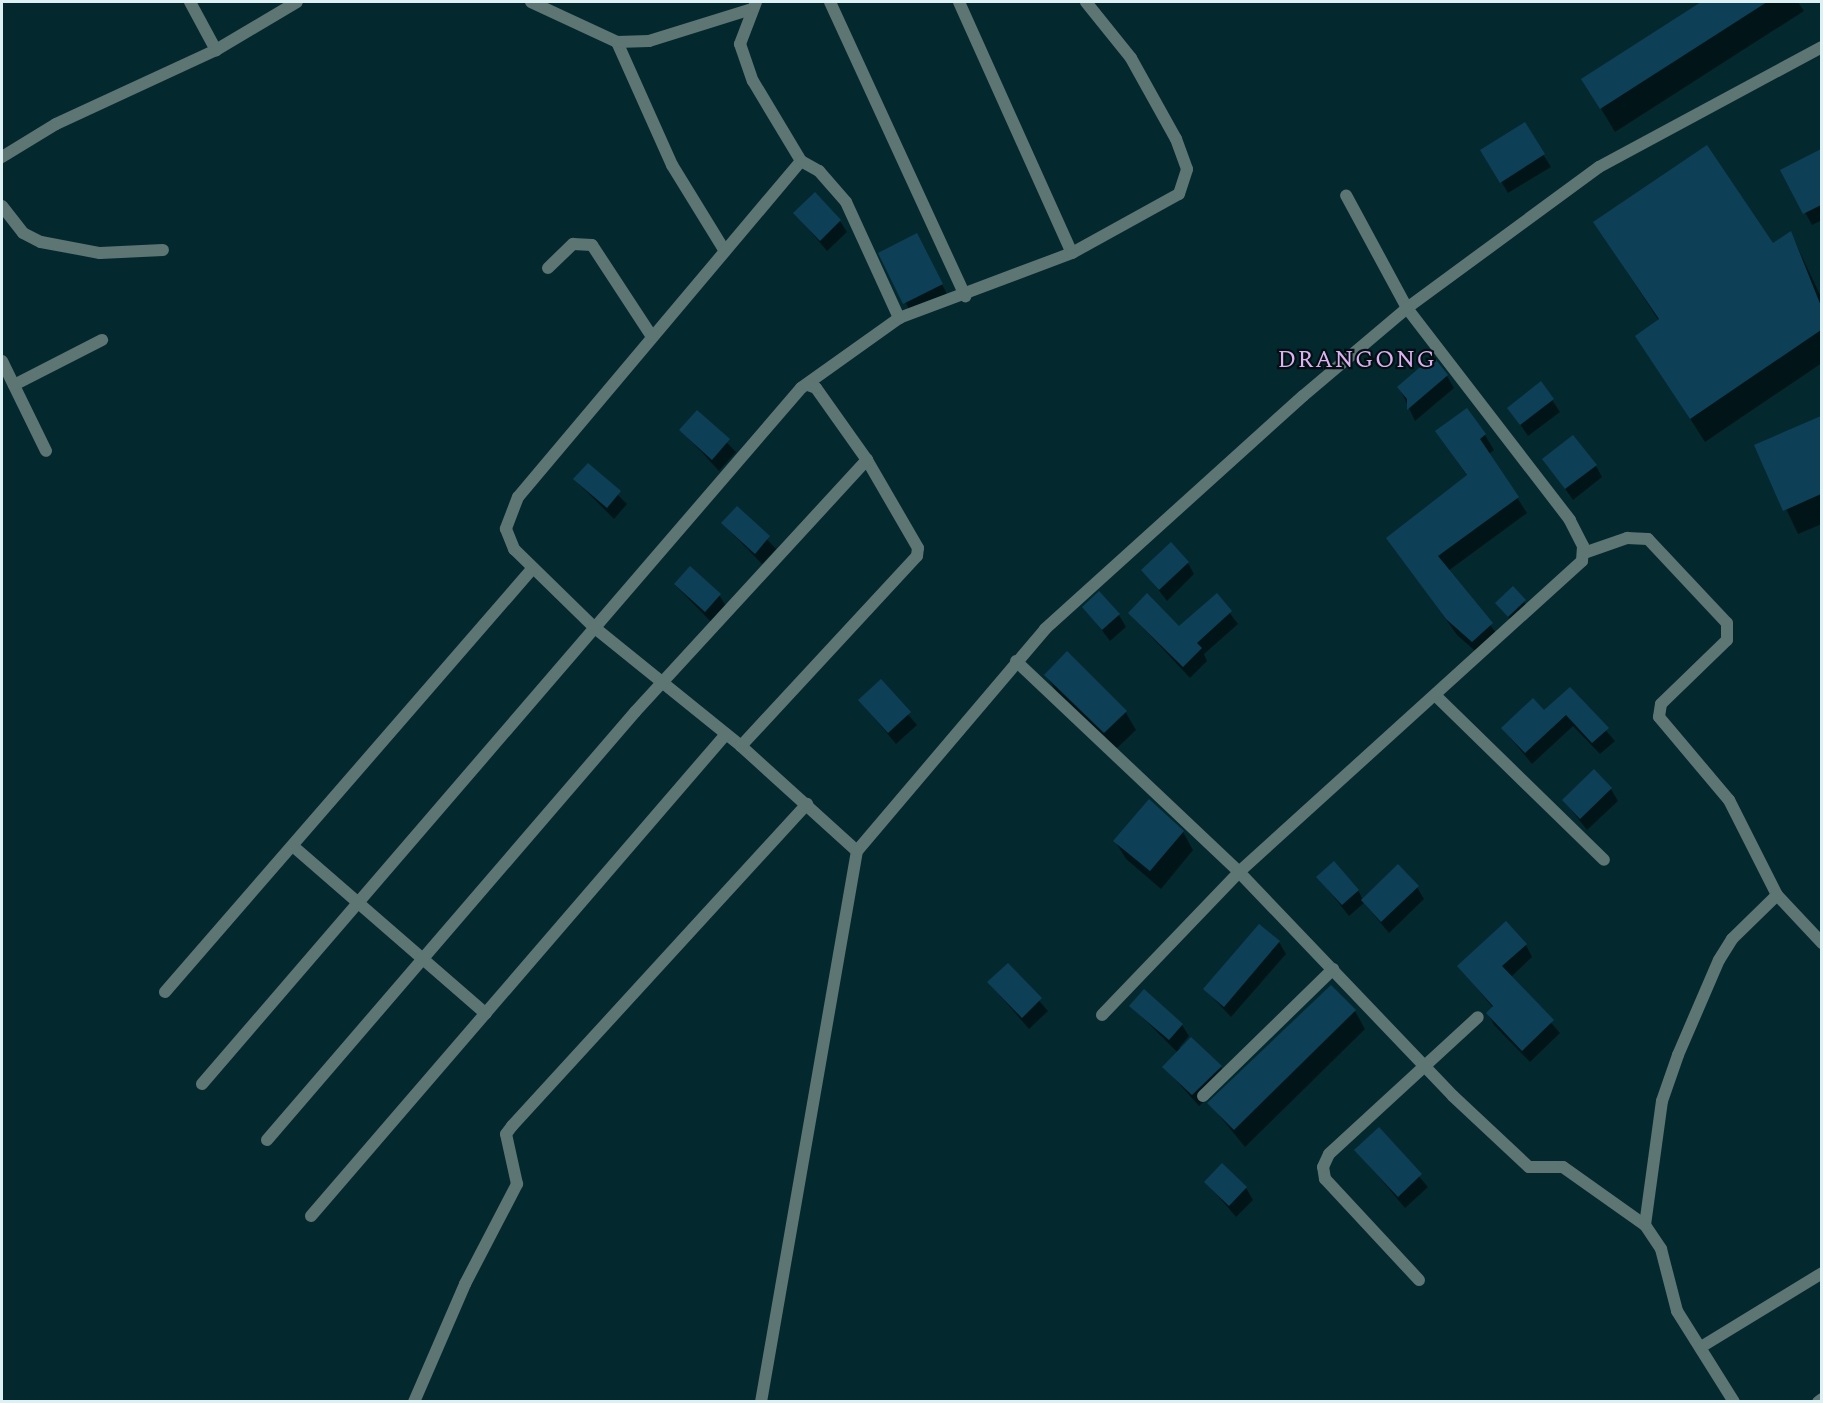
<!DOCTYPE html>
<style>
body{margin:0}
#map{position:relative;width:1823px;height:1403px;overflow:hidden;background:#03292f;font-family:Spectral,serif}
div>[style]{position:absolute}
.shadow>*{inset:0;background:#0007}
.building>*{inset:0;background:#0d4056}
.street>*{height:12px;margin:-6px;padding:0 6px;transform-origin:6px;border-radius:6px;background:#5d7573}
span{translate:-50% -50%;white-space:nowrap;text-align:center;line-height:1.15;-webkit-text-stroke:4.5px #030f12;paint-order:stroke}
.quarter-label{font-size:24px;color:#dcb1f2;letter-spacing:1.5px}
.frame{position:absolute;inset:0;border:3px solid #ddf0f4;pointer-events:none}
</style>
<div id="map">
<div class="shadow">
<i style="clip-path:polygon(1704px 2px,1798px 2px,1804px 11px,1615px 132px,1583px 79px)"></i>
<i style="clip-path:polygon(1524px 124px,1551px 167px,1508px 193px,1482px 150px)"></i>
<i style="clip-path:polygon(1816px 153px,1822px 163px,1822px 220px,1812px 225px,1782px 171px)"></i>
<i style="clip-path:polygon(795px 213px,840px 221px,847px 232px,827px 251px)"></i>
<i style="clip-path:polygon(1595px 223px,1773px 245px,1791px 233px,1822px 299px,1822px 363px,1705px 442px,1637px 336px,1659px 321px)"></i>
<i style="clip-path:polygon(923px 247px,948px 296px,912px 315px,880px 253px)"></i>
<i style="clip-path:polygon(1447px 376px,1454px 388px,1415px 421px,1399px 387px)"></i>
<i style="clip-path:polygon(1541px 383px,1560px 412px,1528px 436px,1509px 408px)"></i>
<i style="clip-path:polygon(697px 412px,736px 452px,719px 471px,681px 430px)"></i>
<i style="clip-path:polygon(1822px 417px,1822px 524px,1798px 534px,1756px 446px)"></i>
<i style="clip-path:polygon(1437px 432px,1485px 435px,1494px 450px,1489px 454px,1527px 513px,1448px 571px,1501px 639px,1482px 657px,1457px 635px,1388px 538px,1467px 476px)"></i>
<i style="clip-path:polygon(1544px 459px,1596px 466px,1602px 477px,1573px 500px)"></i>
<i style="clip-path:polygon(588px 465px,627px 504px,614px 519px,575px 480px)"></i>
<i style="clip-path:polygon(737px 508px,776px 549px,762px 564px,723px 524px)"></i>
<i style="clip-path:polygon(1188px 563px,1194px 574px,1167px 601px,1143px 570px)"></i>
<i style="clip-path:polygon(675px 585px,719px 595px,726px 606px,712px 623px)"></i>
<i style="clip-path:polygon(1513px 588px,1528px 607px,1512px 621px,1500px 608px)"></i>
<i style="clip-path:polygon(1216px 595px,1238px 624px,1204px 654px,1207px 661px,1190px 678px,1129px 613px,1179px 628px)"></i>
<i style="clip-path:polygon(1084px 607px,1119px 615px,1126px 627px,1110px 641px)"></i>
<i style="clip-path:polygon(1046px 675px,1125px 711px,1136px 730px,1115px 750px,1057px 693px)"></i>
<i style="clip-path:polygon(881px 682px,917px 725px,896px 744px,860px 701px)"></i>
<i style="clip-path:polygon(1570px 689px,1615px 741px,1600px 754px,1573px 726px,1532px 764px,1503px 729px,1544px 712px)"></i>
<i style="clip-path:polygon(1611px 789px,1618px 801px,1587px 830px,1564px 801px)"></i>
<i style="clip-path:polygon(1183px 832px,1193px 850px,1161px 889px,1126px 859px,1115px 841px)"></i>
<i style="clip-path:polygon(1318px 877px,1358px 890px,1363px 900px,1417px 887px,1424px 899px,1389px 933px,1364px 903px,1349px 916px)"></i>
<i style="clip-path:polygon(1279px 942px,1286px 954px,1231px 1017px,1205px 989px)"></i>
<i style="clip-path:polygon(1526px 945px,1532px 957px,1511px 977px,1560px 1033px,1530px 1062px,1494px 1025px,1488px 1014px,1493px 1008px,1459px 966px)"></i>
<i style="clip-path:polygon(1008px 965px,1048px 1011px,1029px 1029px,989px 983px)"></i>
<i style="clip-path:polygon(1131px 1006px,1182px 1025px,1189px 1036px,1179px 1048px,1221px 1067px,1227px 1079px,1199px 1106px,1164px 1067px,1178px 1053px)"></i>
<i style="clip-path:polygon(1355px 1011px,1365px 1029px,1245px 1147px,1209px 1103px)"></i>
<i style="clip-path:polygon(1379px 1129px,1428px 1187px,1405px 1208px,1356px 1150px)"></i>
<i style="clip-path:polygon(1206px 1182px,1246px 1188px,1253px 1200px,1236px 1217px)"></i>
</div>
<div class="building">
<i style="clip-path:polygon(1701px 2px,1767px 2px,1600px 109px,1581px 79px)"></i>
<i style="clip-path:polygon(1525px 122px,1545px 154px,1500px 183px,1480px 150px)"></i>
<i style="clip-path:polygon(1707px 145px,1773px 243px,1791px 231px,1821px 306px,1821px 330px,1690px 419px,1635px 336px,1659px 319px,1593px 222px)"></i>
<i style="clip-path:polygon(1821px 149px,1821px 205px,1803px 214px,1780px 170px)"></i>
<i style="clip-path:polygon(815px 192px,841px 220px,820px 241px,793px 213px)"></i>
<i style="clip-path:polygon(917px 233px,943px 284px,903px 304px,878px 253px)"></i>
<i style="clip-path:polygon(1433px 356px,1448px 375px,1407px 410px,1407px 399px,1397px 387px)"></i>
<i style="clip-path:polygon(1541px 381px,1554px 399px,1520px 425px,1507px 408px)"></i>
<i style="clip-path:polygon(1467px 408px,1486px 434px,1480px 439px,1519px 497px,1438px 556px,1493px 623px,1472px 642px,1446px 619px,1386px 538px,1467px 475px,1435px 431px)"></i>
<i style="clip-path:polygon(697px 410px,730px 439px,712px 460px,679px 430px)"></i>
<i style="clip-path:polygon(1821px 416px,1821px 494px,1783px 511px,1754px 445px)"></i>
<i style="clip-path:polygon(1573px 435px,1597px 465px,1565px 489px,1542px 459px)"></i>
<i style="clip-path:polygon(588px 463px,621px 491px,607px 508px,573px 479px)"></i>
<i style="clip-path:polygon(737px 506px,770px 536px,755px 554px,721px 523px)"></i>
<i style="clip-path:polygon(1171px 542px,1189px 562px,1159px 590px,1141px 570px)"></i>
<i style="clip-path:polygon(690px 566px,721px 594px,705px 612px,674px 584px)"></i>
<i style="clip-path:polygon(1513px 586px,1526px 600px,1508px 617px,1495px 603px)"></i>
<i style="clip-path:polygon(1099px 591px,1120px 614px,1102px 630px,1082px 607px)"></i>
<i style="clip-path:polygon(1147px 593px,1179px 626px,1217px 593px,1232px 611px,1197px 643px,1202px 648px,1183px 667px,1128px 613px)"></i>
<i style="clip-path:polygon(1067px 651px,1127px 711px,1104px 733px,1044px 675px)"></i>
<i style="clip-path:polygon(881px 679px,911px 712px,888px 733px,858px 700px)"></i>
<i style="clip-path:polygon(1570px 687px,1609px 728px,1592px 743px,1566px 715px,1525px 753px,1501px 728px,1533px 698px,1544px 710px)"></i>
<i style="clip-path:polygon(1594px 769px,1612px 788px,1580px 819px,1562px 800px)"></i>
<i style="clip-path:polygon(1149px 799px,1184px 831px,1150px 871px,1113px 841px)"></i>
<i style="clip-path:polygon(1334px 861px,1359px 890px,1342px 905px,1316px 877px)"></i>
<i style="clip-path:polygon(1398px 864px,1419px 886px,1381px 922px,1361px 900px)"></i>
<i style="clip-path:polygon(1506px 921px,1527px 944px,1502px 966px,1554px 1020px,1522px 1051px,1486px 1013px,1493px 1006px,1457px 966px)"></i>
<i style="clip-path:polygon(1259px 924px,1280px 941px,1224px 1007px,1203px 989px)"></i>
<i style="clip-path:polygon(1008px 963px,1042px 998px,1022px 1018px,987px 982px)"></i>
<i style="clip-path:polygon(1331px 985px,1356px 1010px,1234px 1130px,1207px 1103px)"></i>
<i style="clip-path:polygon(1144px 989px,1183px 1024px,1169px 1040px,1129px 1006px)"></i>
<i style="clip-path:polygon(1191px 1037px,1222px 1066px,1192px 1095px,1162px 1067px)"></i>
<i style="clip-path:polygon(1379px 1127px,1422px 1174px,1398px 1197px,1354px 1150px)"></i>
<i style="clip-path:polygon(1222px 1163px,1247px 1187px,1229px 1206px,1204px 1182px)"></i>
</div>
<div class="street">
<i style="left:190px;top:2px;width:55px;rotate:61.6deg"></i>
<i style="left:531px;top:2px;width:95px;rotate:24.9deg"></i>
<i style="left:617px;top:42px;width:135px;rotate:65.9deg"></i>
<i style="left:672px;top:165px;width:101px;rotate:58.4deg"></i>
<i style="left:756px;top:2px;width:45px;rotate:110.9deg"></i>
<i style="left:740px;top:44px;width:39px;rotate:71deg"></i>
<i style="left:753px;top:81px;width:93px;rotate:59deg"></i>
<i style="left:801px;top:161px;width:439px;rotate:130.1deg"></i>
<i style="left:518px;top:497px;width:34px;rotate:111deg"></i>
<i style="left:506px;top:529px;width:22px;rotate:68deg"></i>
<i style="left:514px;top:549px;width:113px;rotate:44.3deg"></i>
<i style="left:595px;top:628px;width:188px;rotate:38.9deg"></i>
<i style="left:741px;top:746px;width:156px;rotate:42.2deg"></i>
<i style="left:830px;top:2px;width:324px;rotate:65.3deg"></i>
<i style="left:959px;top:2px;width:275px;rotate:65.8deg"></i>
<i style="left:617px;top:42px;width:32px;rotate:-2deg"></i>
<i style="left:649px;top:41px;width:108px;rotate:-17.3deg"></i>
<i style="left:2px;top:157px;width:63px;rotate:-31.4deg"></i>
<i style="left:56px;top:124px;width:176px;rotate:-24.8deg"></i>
<i style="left:216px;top:50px;width:94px;rotate:-30.7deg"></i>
<i style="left:801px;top:161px;width:21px;rotate:29deg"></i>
<i style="left:819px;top:171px;width:41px;rotate:48.9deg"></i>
<i style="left:846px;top:202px;width:128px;rotate:65.4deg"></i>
<i style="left:2px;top:206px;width:34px;rotate:52deg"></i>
<i style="left:23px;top:233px;width:20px;rotate:27deg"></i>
<i style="left:41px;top:242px;width:60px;rotate:10.6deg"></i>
<i style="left:100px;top:253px;width:63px;rotate:-2.7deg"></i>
<i style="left:548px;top:268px;width:35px;rotate:-44deg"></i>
<i style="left:573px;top:244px;width:19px;rotate:3deg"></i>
<i style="left:592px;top:245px;width:108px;rotate:56.8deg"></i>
<i style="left:2px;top:361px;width:100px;rotate:63.9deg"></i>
<i style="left:14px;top:385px;width:99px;rotate:-27.1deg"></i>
<i style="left:1584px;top:553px;width:46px;rotate:-19.2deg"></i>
<i style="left:1627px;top:538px;width:21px;rotate:3deg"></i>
<i style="left:1648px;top:539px;width:115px;rotate:46.8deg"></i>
<i style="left:1727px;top:623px;width:17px;rotate:90deg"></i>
<i style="left:1727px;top:640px;width:92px;rotate:135.9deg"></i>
<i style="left:1661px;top:704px;width:13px;rotate:99deg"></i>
<i style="left:1659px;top:717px;width:109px;rotate:49.9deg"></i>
<i style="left:1729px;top:800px;width:106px;rotate:63.2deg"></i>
<i style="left:1777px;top:895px;width:66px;rotate:46.8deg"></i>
<i style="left:1016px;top:661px;width:307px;rotate:43.4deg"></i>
<i style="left:1239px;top:872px;width:310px;rotate:46.3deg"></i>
<i style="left:1453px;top:1096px;width:104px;rotate:43.1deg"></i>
<i style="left:1529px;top:1167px;width:34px"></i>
<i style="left:1563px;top:1167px;width:100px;rotate:35.3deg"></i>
<i style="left:1645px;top:1225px;width:29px;rotate:56deg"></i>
<i style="left:1661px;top:1249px;width:64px;rotate:75.5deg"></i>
<i style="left:1677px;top:1311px;width:107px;rotate:57.9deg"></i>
<i style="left:1435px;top:695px;width:236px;rotate:44.3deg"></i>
<i style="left:741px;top:746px;width:259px;rotate:-47.2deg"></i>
<i style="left:917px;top:556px;width:8px;rotate:-83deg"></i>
<i style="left:918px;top:548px;width:102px;rotate:-120.1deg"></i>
<i style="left:294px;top:847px;width:254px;rotate:41deg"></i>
<i style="left:165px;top:992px;width:560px;rotate:-49.05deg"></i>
<i style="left:1102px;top:1015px;width:198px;rotate:-46.2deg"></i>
<i style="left:1239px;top:872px;width:463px;rotate:-42.2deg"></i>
<i style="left:1582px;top:561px;width:15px;rotate:-86deg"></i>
<i style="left:1583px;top:546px;width:29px;rotate:-117deg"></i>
<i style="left:1570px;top:520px;width:267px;rotate:-127.6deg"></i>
<i style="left:1407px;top:308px;width:128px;rotate:-118.4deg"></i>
<i style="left:202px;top:1084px;width:918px;rotate:-49.28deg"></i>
<i style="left:801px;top:388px;width:120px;rotate:-35.5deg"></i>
<i style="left:899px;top:318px;width:185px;rotate:-20.6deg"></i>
<i style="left:1072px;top:253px;width:122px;rotate:-28.9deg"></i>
<i style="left:1179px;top:194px;width:26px;rotate:-72deg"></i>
<i style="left:1187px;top:169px;width:32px;rotate:-110deg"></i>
<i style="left:1176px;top:139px;width:93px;rotate:-119.1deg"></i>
<i style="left:1131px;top:58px;width:72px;rotate:-128.8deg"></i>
<i style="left:1203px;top:1096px;width:182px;rotate:-44.3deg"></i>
<i style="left:267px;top:1140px;width:564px;rotate:-49.31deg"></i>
<i style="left:635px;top:712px;width:343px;rotate:-47.4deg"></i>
<i style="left:867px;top:460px;width:88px;rotate:-125.3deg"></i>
<i style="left:816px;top:388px;width:9px;rotate:-159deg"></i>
<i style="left:311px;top:1216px;width:636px;rotate:-49.27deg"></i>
<i style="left:1645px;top:1225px;width:125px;rotate:-82.2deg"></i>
<i style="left:1662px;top:1101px;width:49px;rotate:-70.8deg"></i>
<i style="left:1678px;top:1055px;width:103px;rotate:-66.7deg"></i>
<i style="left:1719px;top:960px;width:25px;rotate:-58deg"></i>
<i style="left:1732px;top:939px;width:63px;rotate:-44.4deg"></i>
<i style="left:1419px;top:1280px;width:138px;rotate:-132.9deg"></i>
<i style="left:1325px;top:1179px;width:12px;rotate:-99deg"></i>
<i style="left:1323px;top:1167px;width:14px;rotate:-65deg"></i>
<i style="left:1329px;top:1154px;width:202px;rotate:-42.6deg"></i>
<i style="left:1701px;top:1347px;width:142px;rotate:-31.4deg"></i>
<i style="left:414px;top:1402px;width:129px;rotate:-66.6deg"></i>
<i style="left:465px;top:1284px;width:113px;rotate:-62.5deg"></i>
<i style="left:517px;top:1184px;width:51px;rotate:-102.4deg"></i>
<i style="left:506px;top:1134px;width:10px;rotate:-53deg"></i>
<i style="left:512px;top:1126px;width:437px;rotate:-47.5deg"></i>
<i style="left:761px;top:1402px;width:559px;rotate:-80.12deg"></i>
<i style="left:857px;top:851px;width:291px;rotate:-49.7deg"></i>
<i style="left:1045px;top:629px;width:348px;rotate:-42.1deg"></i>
<i style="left:1303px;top:396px;width:136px;rotate:-40.2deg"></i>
<i style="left:1407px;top:308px;width:238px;rotate:-36.3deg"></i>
<i style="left:1599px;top:167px;width:253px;rotate:-28.3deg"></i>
<i style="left:1818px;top:1402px;width:5px;rotate:-37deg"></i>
</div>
<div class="quarter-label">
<span style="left:1357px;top:361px">DRANGONG</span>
</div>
<div class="frame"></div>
</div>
